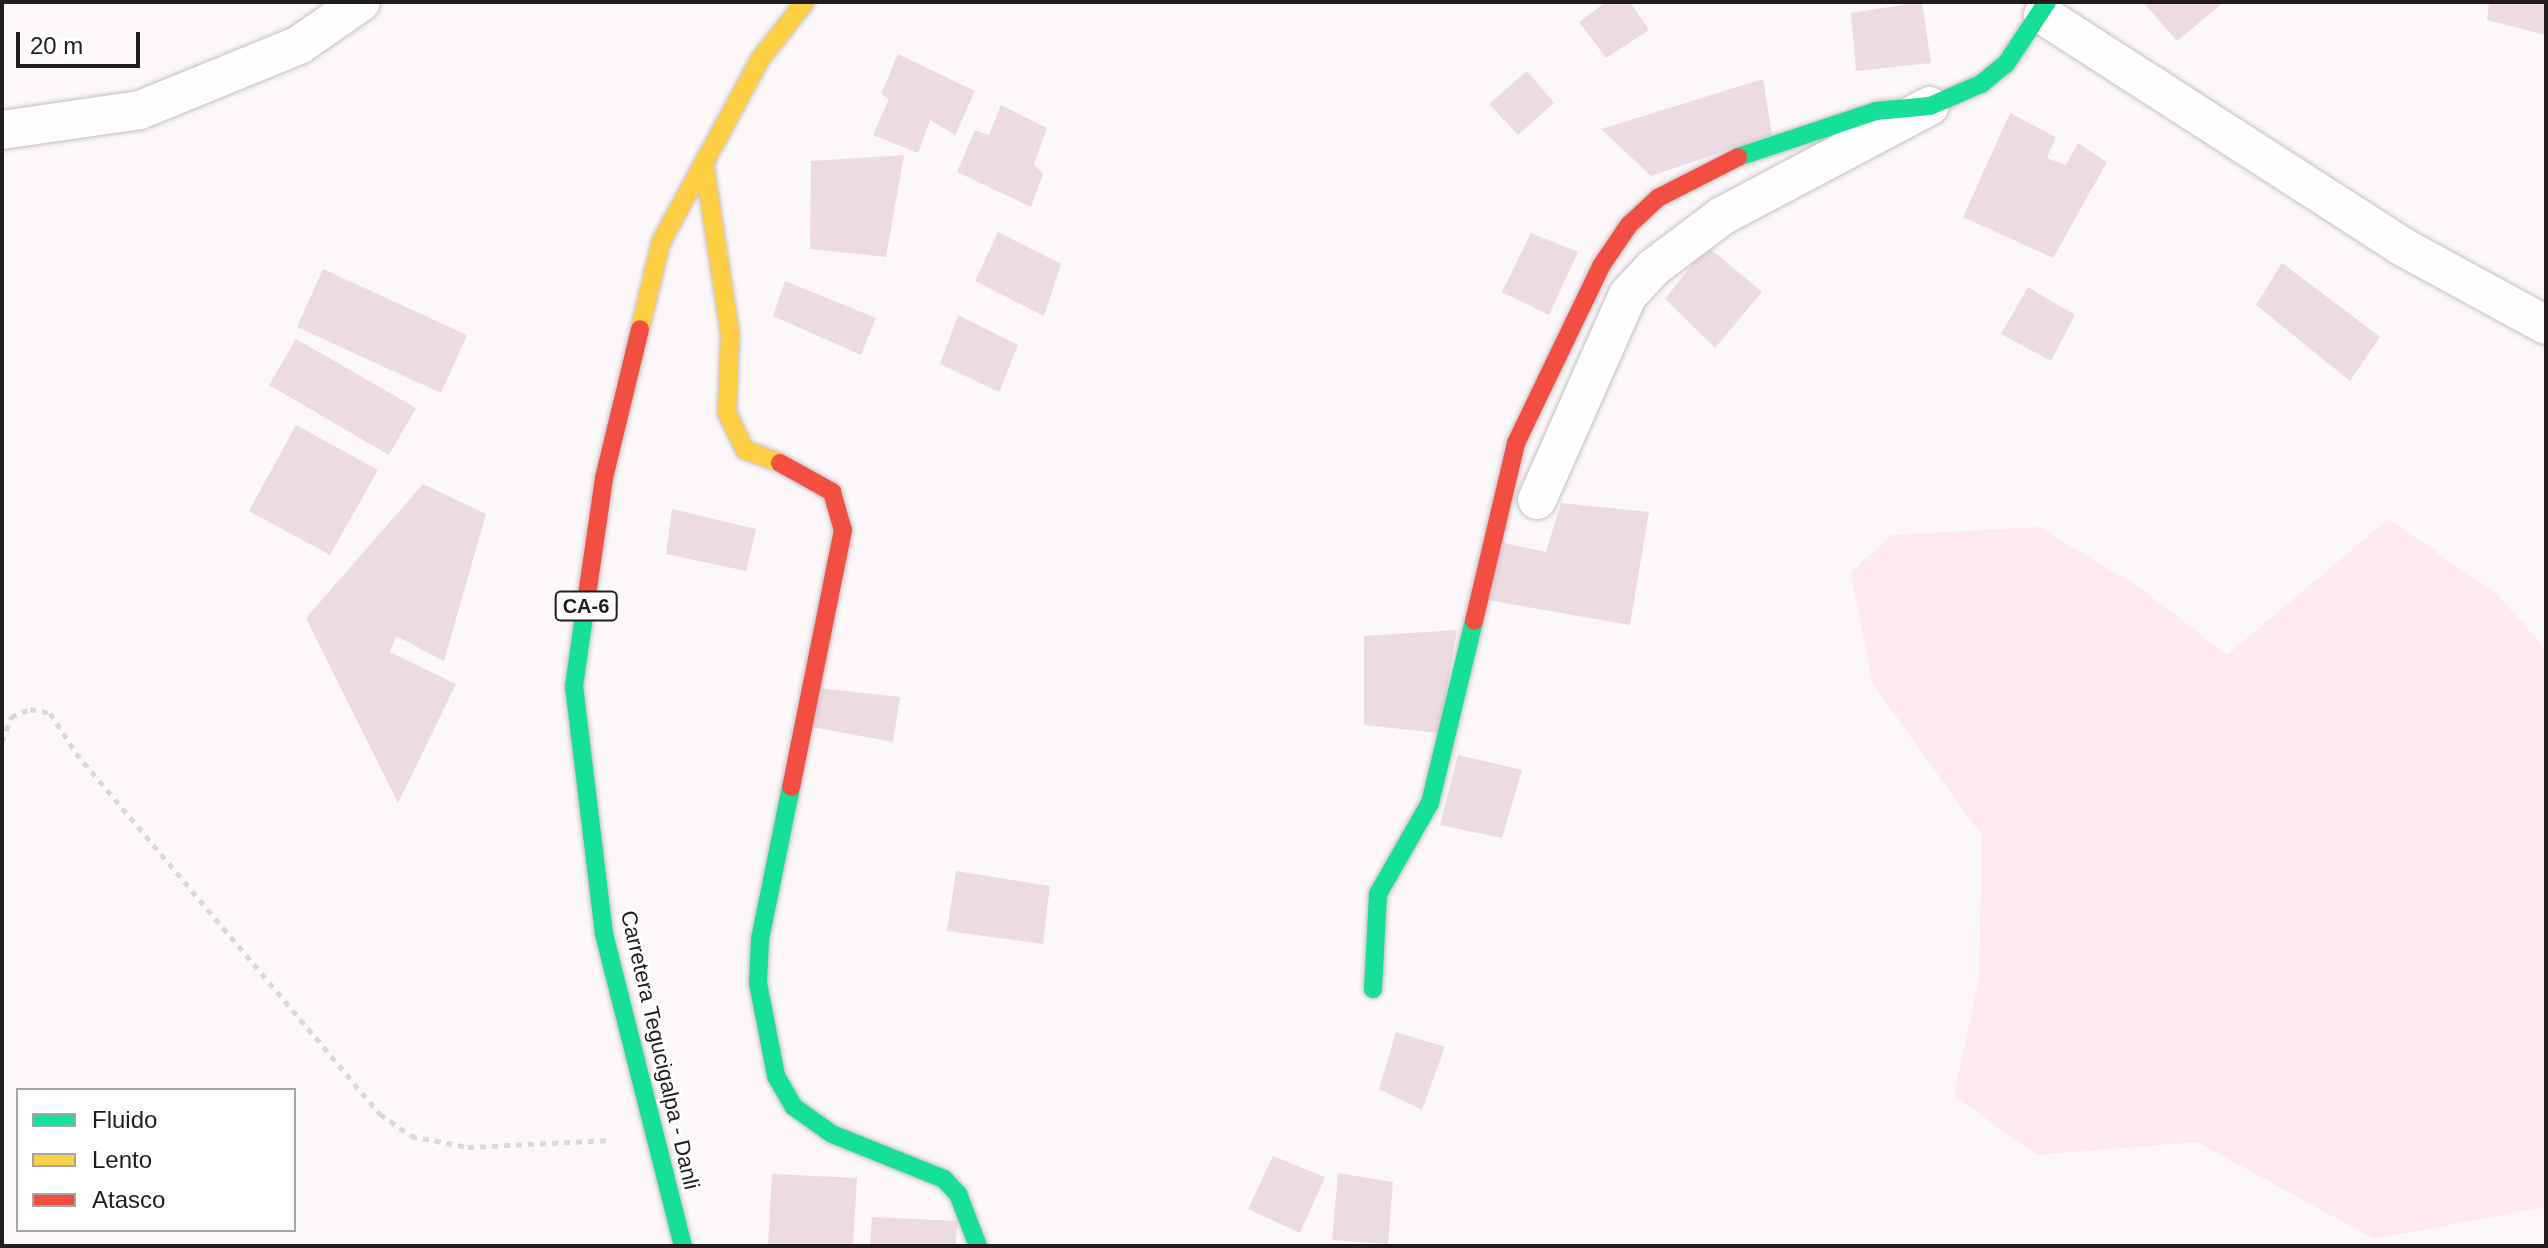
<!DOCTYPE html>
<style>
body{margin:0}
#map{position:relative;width:2548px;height:1248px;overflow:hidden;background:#fcf7f8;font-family:Helvetica,sans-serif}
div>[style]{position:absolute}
.green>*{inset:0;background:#fee9ef}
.building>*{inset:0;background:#ecdce1}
.path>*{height:5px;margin-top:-2.5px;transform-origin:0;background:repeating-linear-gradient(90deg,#dbd8d9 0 6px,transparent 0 12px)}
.roads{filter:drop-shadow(0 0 2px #c5bfc1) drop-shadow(0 0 2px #c5bfc1)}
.street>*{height:38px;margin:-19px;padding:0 19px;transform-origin:19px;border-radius:19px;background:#fffefe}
.fast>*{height:18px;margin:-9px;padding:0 9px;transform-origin:9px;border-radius:9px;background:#16e098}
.slow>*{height:18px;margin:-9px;padding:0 9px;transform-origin:9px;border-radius:9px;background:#ffcf43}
.jam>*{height:18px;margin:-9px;padding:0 9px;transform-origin:9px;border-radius:9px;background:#f24e42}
span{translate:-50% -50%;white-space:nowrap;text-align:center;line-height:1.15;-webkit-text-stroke:6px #fff;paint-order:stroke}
.shield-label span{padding:2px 6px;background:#fff;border:2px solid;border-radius:6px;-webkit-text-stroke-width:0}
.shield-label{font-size:20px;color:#231c1f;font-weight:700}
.street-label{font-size:22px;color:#231c1f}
.frame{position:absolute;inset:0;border:4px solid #231c1f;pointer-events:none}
.legend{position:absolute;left:16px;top:1088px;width:280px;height:144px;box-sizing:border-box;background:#fff;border:2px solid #a7a4a5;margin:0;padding:10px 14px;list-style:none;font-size:24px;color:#231c1f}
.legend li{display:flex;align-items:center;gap:16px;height:40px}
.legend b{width:40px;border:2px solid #a7a4a5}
.scale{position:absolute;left:16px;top:32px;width:124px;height:36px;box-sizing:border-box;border:4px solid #231c1f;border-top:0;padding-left:10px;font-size:24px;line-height:28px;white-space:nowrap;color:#231c1f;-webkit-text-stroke:6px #fff;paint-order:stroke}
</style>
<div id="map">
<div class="green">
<i style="clip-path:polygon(2388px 519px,2497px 594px,2546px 650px,2546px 1207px,2374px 1239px,2197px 1142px,2037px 1155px,1954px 1096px,1979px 976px,1982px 836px,1872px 683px,1851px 573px,1891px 535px,2039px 527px,2140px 588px,2227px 655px)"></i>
</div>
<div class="building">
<i style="clip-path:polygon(1606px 2px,1630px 2px,1649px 30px,1606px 58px,1579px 22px)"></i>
<i style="clip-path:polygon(1922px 2px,1931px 63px,1856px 71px,1851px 13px)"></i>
<i style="clip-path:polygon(2143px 2px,2224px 2px,2177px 41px)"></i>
<i style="clip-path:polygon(2489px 2px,2546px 2px,2546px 35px,2487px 20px)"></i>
<i style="clip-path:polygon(898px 54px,975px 91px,955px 135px,930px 120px,918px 153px,873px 135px,889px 99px,881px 94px)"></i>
<i style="clip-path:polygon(1527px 71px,1554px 103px,1518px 135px,1489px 104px)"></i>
<i style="clip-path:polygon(1763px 79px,1772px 135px,1651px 176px,1601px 129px)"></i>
<i style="clip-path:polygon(1001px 105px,1047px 128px,1034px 164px,1043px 174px,1031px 207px,957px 172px,975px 130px,989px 135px)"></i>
<i style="clip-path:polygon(2010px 113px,2056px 137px,2047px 158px,2066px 165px,2078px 143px,2107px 162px,2053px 258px,1963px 217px)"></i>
<i style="clip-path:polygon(904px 155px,886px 257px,810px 249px,811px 161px)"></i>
<i style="clip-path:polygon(998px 232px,1061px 264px,1044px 316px,975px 281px)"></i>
<i style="clip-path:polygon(1531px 233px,1578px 252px,1549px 315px,1502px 292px)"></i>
<i style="clip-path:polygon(1707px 246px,1762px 292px,1715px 348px,1665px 299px)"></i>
<i style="clip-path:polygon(2282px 263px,2380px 337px,2350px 381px,2256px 305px)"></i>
<i style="clip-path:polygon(323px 269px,467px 335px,441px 393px,297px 327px)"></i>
<i style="clip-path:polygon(785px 281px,876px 318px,861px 355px,773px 316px)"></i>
<i style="clip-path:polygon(2028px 287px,2075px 315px,2051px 361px,2001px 334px)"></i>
<i style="clip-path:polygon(958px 315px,1018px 345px,999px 392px,940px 364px)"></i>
<i style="clip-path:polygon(296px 339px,416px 408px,389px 455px,269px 385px)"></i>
<i style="clip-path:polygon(296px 425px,378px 470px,330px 555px,249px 511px)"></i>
<i style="clip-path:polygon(423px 484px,486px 514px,444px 661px,396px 636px,390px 652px,456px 684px,398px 803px,306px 618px)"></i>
<i style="clip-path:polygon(1561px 503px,1649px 512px,1630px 625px,1481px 599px,1495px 541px,1546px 552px)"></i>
<i style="clip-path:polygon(672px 509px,756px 529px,746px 571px,666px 554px)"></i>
<i style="clip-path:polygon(1457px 630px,1439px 733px,1364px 725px,1364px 636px)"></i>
<i style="clip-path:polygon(819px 688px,900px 697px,893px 742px,812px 727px)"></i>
<i style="clip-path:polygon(1458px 755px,1522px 770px,1502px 838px,1440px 825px)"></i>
<i style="clip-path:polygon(956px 871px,1050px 886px,1043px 944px,947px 931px)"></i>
<i style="clip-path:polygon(1396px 1032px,1445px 1047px,1422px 1110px,1379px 1089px)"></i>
<i style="clip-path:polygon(1273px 1156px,1325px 1177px,1300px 1233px,1248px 1209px)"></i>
<i style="clip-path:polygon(1338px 1173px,1393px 1182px,1388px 1244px,1332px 1240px)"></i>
<i style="clip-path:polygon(772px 1174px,857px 1178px,853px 1246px,768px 1246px)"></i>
<i style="clip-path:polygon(872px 1217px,957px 1221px,956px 1246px,870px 1246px)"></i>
</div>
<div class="path">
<i style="left:2px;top:742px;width:27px;rotate:-70deg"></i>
<i style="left:11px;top:717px;width:21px;rotate:-23deg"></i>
<i style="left:30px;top:709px;width:20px;rotate:11deg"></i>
<i style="left:50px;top:713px;width:48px;rotate:57deg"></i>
<i style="left:76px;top:753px;width:472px;rotate:49.9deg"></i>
<i style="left:380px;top:1114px;width:38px;rotate:35deg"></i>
<i style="left:411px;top:1136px;width:58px;rotate:10.9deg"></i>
<i style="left:468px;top:1147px;width:144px;rotate:-2.8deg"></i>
</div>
<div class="roads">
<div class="street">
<i style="left:2043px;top:15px;width:426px;rotate:32.8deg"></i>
<i style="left:2401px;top:246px;width:165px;rotate:28.6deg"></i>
<i style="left:2px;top:130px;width:139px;rotate:-8.2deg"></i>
<i style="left:140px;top:110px;width:172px;rotate:-22.2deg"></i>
<i style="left:299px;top:45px;width:75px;rotate:-34.7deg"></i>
<i style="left:1537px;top:500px;width:224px;rotate:-66.1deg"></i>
<i style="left:1628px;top:295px;width:37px;rotate:-47deg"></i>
<i style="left:1653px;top:268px;width:86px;rotate:-37deg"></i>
<i style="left:1722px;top:216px;width:235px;rotate:-27.9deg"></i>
</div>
<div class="fast">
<i style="left:1738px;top:157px;width:145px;rotate:-18.4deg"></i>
<i style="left:1876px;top:111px;width:54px;rotate:-5.3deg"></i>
<i style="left:1930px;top:106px;width:56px;rotate:-23.3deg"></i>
<i style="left:1981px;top:84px;width:32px;rotate:-39deg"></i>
<i style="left:2006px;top:64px;width:74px;rotate:-56.5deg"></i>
<i style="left:586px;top:602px;width:85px;rotate:98.1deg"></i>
<i style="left:574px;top:686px;width:250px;rotate:83.1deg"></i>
<i style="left:604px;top:934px;width:322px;rotate:75.8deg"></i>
<i style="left:791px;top:787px;width:155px;rotate:101.5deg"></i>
<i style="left:760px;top:939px;width:44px;rotate:92.6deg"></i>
<i style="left:758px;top:983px;width:95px;rotate:79deg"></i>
<i style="left:776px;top:1076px;width:36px;rotate:60deg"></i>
<i style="left:794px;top:1107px;width:47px;rotate:35.4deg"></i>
<i style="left:832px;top:1134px;width:121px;rotate:21.9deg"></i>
<i style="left:944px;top:1179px;width:21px;rotate:47deg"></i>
<i style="left:958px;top:1194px;width:56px;rotate:69deg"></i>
<i style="left:1373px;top:989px;width:95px;rotate:-87deg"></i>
<i style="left:1378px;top:894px;width:105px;rotate:-60.3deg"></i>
<i style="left:1430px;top:803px;width:187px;rotate:-76.4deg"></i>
</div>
<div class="slow">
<i style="left:704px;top:162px;width:174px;rotate:81.4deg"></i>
<i style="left:730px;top:334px;width:79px;rotate:92.2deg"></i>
<i style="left:727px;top:413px;width:41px;rotate:64.1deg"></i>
<i style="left:745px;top:450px;width:37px;rotate:20deg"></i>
<i style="left:640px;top:329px;width:89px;rotate:-76.4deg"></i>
<i style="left:661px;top:242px;width:209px;rotate:-61.5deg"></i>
<i style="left:761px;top:58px;width:71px;rotate:-51.8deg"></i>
</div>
<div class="jam">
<i style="left:780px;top:463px;width:60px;rotate:29.1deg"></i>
<i style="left:832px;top:492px;width:40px;rotate:74deg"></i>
<i style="left:843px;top:530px;width:262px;rotate:101.4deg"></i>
<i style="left:586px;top:602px;width:125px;rotate:-81.7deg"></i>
<i style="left:604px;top:478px;width:153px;rotate:-76.4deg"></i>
<i style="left:1474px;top:621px;width:183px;rotate:-76.7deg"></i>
<i style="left:1516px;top:443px;width:196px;rotate:-64.3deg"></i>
<i style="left:1601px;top:266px;width:50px;rotate:-55.7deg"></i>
<i style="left:1629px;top:225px;width:40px;rotate:-43deg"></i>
<i style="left:1658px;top:198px;width:90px;rotate:-27.1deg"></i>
</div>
</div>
<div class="shield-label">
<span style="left:586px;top:606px">CA-6</span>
</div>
<div class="street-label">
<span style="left:660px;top:1050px;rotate:77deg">Carretera Tegucigalpa - Danli</span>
</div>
<div class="frame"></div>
<ul class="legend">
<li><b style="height:10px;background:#16e098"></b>Fluido</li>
<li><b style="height:10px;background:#ffcf43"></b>Lento</li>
<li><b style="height:10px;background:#f24e42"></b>Atasco</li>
</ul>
<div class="scale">20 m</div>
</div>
